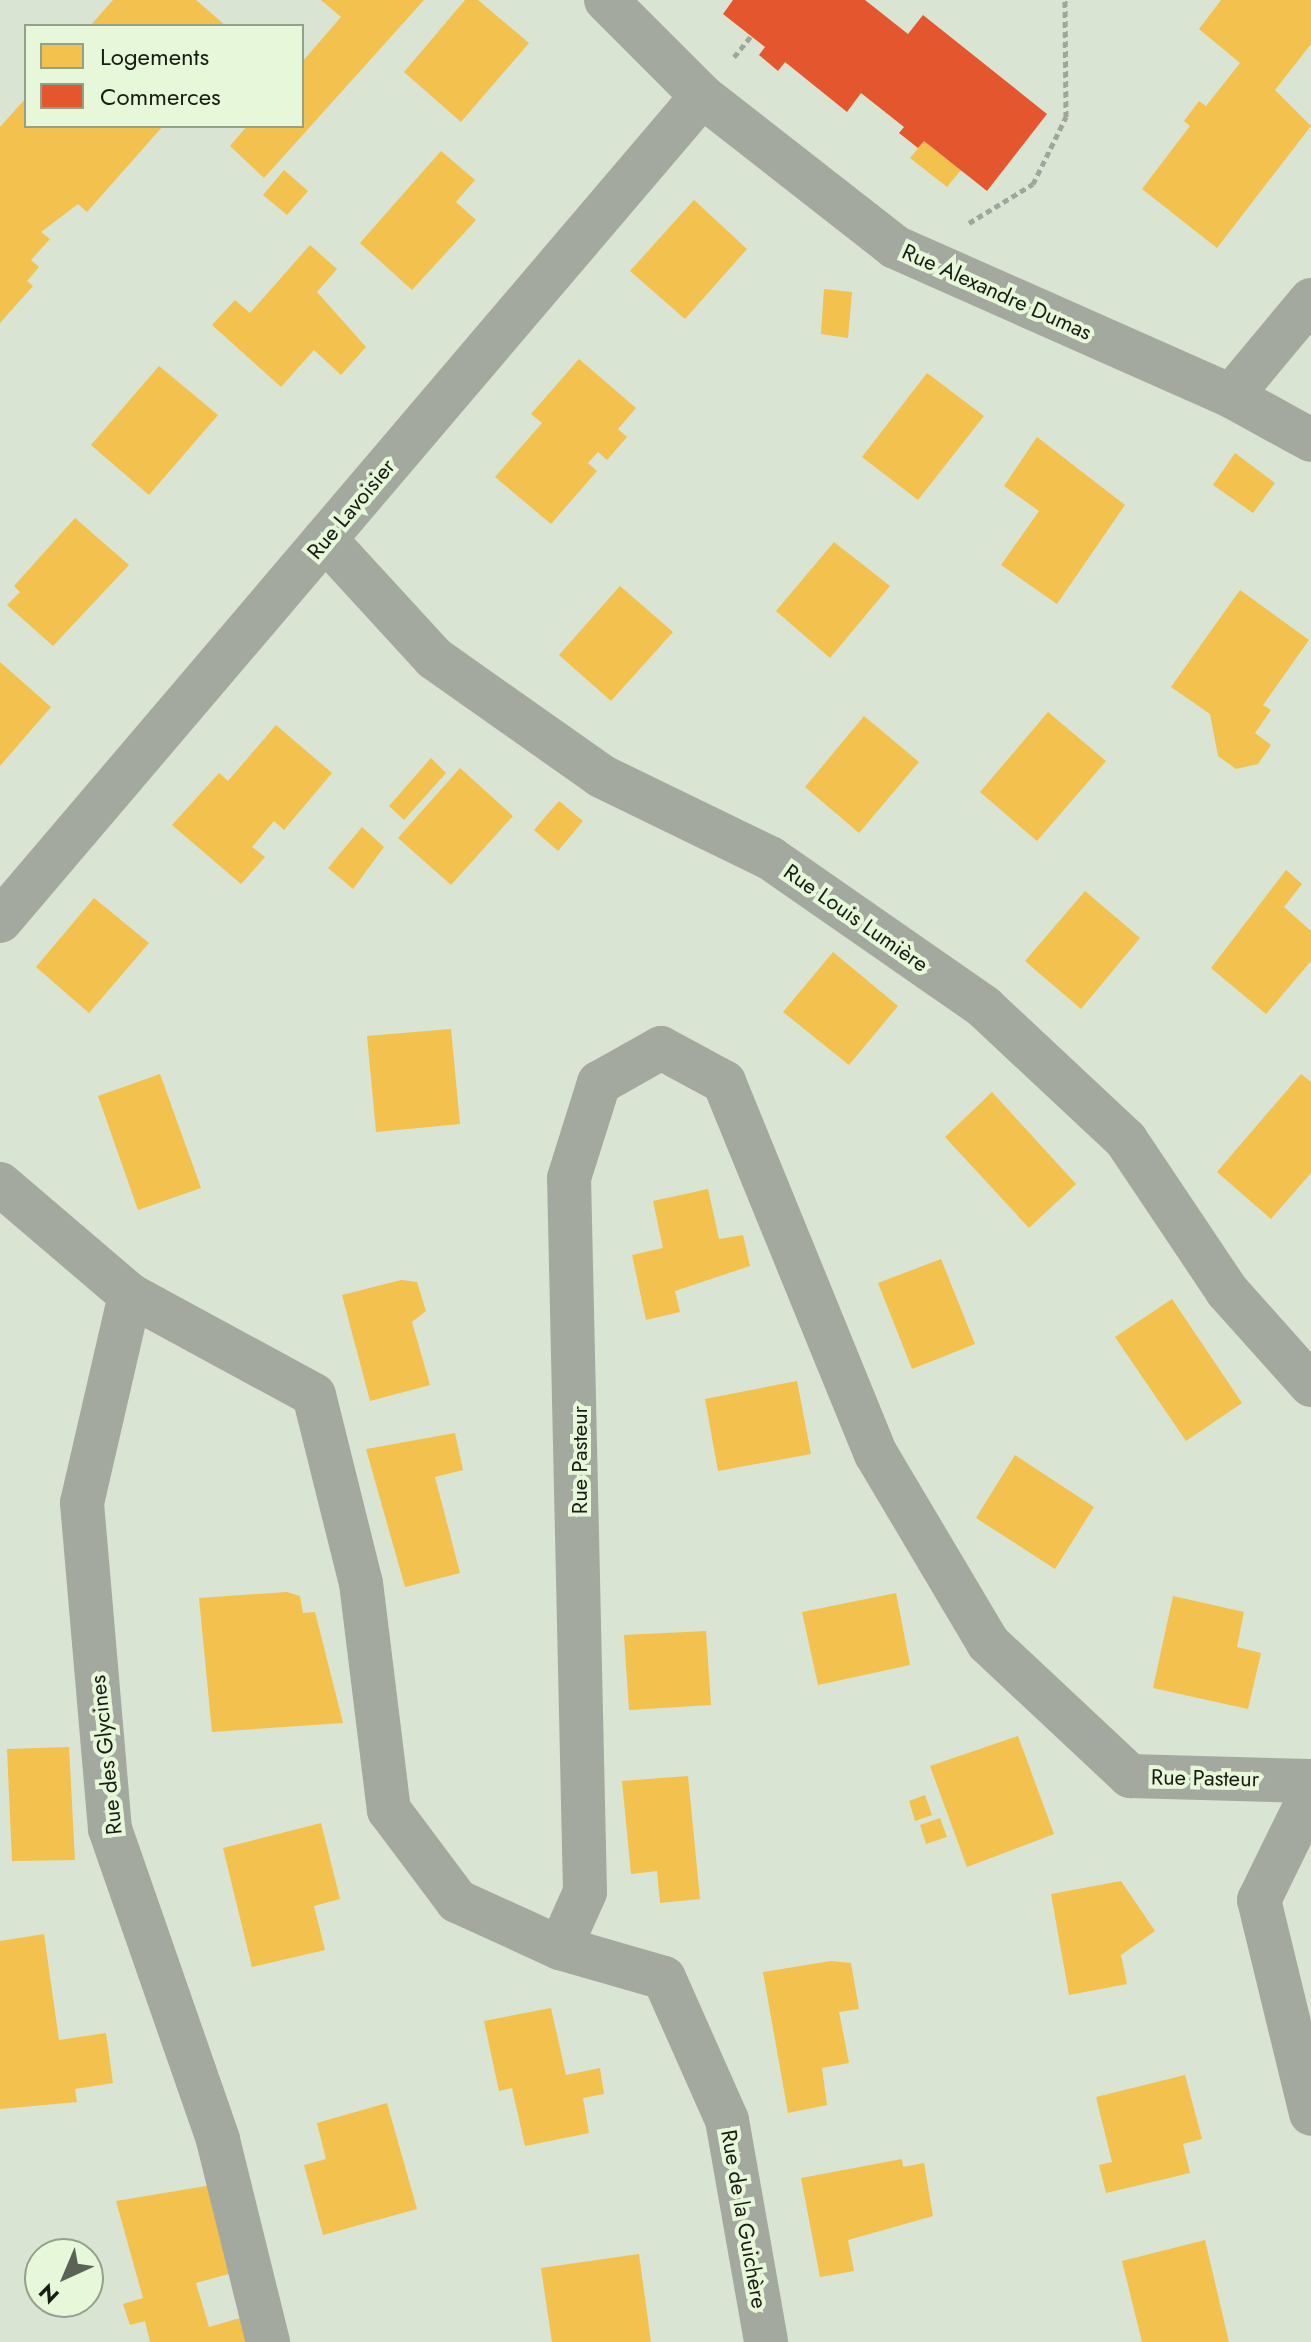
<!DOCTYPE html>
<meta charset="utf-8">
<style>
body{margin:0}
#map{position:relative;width:1311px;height:2342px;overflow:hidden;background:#dae4d3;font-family:Jost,sans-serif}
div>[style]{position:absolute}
.homes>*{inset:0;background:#f2c14e}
.shops>*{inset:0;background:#e4572e}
.path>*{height:5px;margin-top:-2.5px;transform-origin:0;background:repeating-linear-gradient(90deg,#a0a69c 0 6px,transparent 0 10px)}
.minor>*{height:44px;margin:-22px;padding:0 22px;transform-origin:22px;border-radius:22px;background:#a4a9a0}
span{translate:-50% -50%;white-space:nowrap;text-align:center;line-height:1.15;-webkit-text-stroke:8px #e7f7da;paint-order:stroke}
.street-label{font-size:22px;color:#171d13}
.legend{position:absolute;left:24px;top:24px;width:280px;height:104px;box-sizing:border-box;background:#e7f7da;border:2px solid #94a08a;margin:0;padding:10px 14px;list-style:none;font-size:24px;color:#171d13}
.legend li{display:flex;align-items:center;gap:16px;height:40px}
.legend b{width:40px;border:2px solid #94a08a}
.north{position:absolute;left:24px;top:2238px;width:80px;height:80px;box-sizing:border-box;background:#e7f7da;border:2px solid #94a08a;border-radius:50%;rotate:224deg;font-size:22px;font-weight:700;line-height:32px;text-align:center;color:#171d13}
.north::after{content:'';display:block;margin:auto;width:28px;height:36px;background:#5b6356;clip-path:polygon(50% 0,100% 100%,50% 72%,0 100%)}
</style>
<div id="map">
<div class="homes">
<i style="clip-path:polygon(113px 0,196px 0,226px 26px,90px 26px)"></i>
<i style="clip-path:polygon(321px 0,424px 0,264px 178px,230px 146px,247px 126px,302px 126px,302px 62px,341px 17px)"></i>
<i style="clip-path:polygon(465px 0,478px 0,529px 43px,461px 122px,404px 72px)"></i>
<i style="clip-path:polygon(1221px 0,1311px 0,1311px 44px,1275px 90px,1311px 126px,1217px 248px,1142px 189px,1190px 126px,1184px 121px,1199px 101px,1206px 106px,1240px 63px,1199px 29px)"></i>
<i style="clip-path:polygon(26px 98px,26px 126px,163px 126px,87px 212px,78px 204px,41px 232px,50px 239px,31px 260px,39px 267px,27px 281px,33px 286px,0 323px,0 127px)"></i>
<i style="clip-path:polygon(924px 141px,961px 170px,947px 187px,910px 158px)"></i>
<i style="clip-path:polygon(441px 151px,475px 180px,456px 202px,476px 220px,412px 290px,360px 243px)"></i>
<i style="clip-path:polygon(284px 170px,308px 191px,287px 215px,263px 195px)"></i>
<i style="clip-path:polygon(694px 200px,747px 249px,685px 319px,630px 271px)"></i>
<i style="clip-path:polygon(310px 245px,337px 269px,317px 292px,366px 347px,341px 375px,314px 350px,281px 387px,212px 325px,235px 300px,250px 313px)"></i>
<i style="clip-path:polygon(824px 289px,852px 292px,848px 338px,821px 334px)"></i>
<i style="clip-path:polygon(579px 359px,636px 408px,618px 429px,627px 437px,607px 460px,598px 452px,588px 463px,597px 471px,551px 524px,495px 477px,542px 423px,531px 414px)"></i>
<i style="clip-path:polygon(159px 366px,218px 415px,149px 495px,91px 445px)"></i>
<i style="clip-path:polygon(927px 373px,984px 416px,918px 500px,862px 457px)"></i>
<i style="clip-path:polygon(1037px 437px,1125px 505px,1057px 604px,1001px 565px,1039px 511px,1004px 486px)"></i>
<i style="clip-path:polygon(1235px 453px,1275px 483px,1253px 513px,1213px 485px)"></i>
<i style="clip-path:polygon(75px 518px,129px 565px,53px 646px,7px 605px,20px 592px,14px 586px)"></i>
<i style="clip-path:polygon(834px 542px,890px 586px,830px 658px,776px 611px)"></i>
<i style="clip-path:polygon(620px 586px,673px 632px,611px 701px,559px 655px)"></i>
<i style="clip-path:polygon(1240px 590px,1309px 640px,1263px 705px,1271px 710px,1255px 733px,1271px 745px,1258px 764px,1236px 769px,1218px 756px,1210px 714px,1171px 687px)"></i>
<i style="clip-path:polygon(0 662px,51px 707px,0 766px)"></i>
<i style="clip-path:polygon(1048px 712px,1106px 761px,1037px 841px,980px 792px)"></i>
<i style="clip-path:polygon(864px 716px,919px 762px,859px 833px,805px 787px)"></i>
<i style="clip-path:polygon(276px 725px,332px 773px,284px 830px,274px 821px,252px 847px,265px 857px,241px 884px,172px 825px,219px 773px,228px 781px)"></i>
<i style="clip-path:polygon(431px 758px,446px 773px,404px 820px,389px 806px)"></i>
<i style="clip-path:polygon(460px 768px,513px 816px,451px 885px,398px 838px)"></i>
<i style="clip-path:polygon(559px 801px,583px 821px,558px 851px,534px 830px)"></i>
<i style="clip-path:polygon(362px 827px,384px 847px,353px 889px,328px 868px)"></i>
<i style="clip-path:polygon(1286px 870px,1302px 884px,1284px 907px,1311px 931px,1311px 961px,1266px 1014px,1211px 968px)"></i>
<i style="clip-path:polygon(1085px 891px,1140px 938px,1081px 1009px,1025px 961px)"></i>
<i style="clip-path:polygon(94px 898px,149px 943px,89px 1013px,36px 967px)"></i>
<i style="clip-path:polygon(833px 952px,898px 1006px,849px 1065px,783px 1012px)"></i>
<i style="clip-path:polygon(451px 1029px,460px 1124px,376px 1132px,367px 1036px)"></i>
<i style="clip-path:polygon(160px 1074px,201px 1188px,138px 1210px,98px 1096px)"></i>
<i style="clip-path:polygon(1301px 1074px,1311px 1082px,1311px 1173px,1271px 1219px,1217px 1172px)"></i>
<i style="clip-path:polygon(992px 1092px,1076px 1184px,1029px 1228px,945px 1137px)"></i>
<i style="clip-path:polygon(708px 1189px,719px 1239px,743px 1235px,750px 1266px,675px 1291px,680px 1312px,646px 1320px,632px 1255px,663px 1248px,653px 1201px)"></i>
<i style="clip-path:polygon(941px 1259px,975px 1344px,912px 1369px,878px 1283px)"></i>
<i style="clip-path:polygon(401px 1280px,417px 1282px,426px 1311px,412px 1322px,430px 1385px,370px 1401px,342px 1295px)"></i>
<i style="clip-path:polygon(1172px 1299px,1242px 1403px,1186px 1441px,1115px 1337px)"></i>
<i style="clip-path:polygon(797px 1381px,811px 1454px,718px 1471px,705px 1399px)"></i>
<i style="clip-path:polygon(455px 1433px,463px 1470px,435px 1477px,460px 1573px,405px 1587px,366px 1449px)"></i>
<i style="clip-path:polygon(1015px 1455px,1094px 1507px,1055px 1569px,976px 1518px)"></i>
<i style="clip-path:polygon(287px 1592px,300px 1596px,303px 1613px,315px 1612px,343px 1723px,212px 1732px,199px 1598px)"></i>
<i style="clip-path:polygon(896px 1593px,910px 1665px,818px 1685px,802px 1612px)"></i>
<i style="clip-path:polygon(1173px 1596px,1244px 1612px,1237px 1647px,1261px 1653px,1248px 1709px,1153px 1688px)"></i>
<i style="clip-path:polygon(706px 1631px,711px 1705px,629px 1710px,624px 1635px)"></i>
<i style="clip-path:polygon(1018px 1736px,1054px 1834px,967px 1867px,930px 1766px)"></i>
<i style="clip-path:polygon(69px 1747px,75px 1860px,12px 1861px,7px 1749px)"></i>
<i style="clip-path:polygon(688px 1776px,700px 1899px,660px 1903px,657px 1871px,631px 1874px,622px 1781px)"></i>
<i style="clip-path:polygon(925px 1795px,932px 1815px,915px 1821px,909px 1801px)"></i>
<i style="clip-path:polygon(940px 1818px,947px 1837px,926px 1844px,920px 1825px)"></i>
<i style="clip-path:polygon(321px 1823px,340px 1899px,314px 1906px,325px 1950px,252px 1967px,223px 1848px)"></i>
<i style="clip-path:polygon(1121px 1881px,1155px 1931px,1121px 1955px,1127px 1984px,1069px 1995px,1051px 1894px)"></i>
<i style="clip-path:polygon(44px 1934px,59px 2040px,106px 2033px,113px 2083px,75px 2089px,77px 2102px,0 2109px,0 1941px)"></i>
<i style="clip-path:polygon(831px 1961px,851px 1963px,859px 2009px,839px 2012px,849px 2063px,822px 2068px,827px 2105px,788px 2113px,763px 1972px)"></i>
<i style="clip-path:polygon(551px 2008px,566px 2075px,600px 2068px,604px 2094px,583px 2098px,589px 2133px,525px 2146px,512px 2088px,499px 2091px,484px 2021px)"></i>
<i style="clip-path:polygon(1185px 2075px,1202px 2139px,1183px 2144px,1190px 2173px,1106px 2193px,1099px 2165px,1112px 2162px,1096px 2097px)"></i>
<i style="clip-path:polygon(387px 2103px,417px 2209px,323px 2235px,304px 2165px,326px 2159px,317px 2123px)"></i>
<i style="clip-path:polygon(902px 2159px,903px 2167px,924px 2163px,933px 2216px,848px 2240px,854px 2271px,820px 2277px,801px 2178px)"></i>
<i style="clip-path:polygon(212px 2185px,236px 2272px,196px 2283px,209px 2327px,247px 2316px,254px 2342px,150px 2342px,145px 2321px,130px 2325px,123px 2304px,143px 2298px,116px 2201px)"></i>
<i style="clip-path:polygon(1205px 2240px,1229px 2342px,1142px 2342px,1122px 2261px)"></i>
<i style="clip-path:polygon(639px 2254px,651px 2342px,552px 2342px,541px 2268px)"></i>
</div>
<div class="shops">
<i style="clip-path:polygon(733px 0,865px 0,908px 34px,923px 15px,1047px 114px,987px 191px,924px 141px,918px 148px,899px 133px,904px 127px,861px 93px,847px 112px,785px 62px,778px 71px,759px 55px,765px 47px,723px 14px)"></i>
</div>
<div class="path">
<i style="left:734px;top:57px;width:27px;rotate:-51deg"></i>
<i style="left:969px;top:223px;width:75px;rotate:-31.4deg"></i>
<i style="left:1033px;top:184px;width:75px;rotate:-63.8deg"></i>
<i style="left:1066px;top:117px;width:117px;rotate:-90.5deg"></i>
</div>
<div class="minor">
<i style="left:606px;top:0;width:136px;rotate:45deg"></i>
<i style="left:702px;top:96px;width:245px;rotate:38deg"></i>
<i style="left:895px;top:247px;width:368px;rotate:23.9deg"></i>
<i style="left:1231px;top:396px;width:91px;rotate:28.8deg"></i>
<i style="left:1231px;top:396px;width:125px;rotate:-50.2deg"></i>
<i style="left:325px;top:539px;width:161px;rotate:47.5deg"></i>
<i style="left:434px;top:658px;width:204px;rotate:35.2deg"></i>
<i style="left:601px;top:776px;width:188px;rotate:25.9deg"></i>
<i style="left:770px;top:858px;width:261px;rotate:34.8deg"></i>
<i style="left:984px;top:1007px;width:195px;rotate:43.1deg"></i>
<i style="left:1126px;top:1140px;width:182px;rotate:56.2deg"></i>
<i style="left:1227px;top:1291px;width:126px;rotate:48.2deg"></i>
<i style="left:0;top:921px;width:1083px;rotate:-49.61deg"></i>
<i style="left:0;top:1184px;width:171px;rotate:40.5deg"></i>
<i style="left:130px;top:1295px;width:209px;rotate:28.5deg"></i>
<i style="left:314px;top:1395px;width:194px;rotate:76deg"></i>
<i style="left:361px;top:1583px;width:229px;rotate:83deg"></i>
<i style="left:389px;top:1810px;width:114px;rotate:53.2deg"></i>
<i style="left:457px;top:1901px;width:113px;rotate:24.5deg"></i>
<i style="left:560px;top:1948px;width:61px;rotate:-65.9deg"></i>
<i style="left:585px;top:1892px;width:714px;rotate:-91.28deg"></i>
<i style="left:569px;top:1178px;width:100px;rotate:-72.5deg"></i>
<i style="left:599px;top:1083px;width:71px;rotate:-29.4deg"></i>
<i style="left:661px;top:1048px;width:72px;rotate:28.4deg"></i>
<i style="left:724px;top:1082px;width:402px;rotate:67.8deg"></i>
<i style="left:876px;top:1454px;width:220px;rotate:59.3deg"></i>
<i style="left:988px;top:1643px;width:195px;rotate:43.1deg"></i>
<i style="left:1130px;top:1776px;width:181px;rotate:1.6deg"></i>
<i style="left:130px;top:1295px;width:213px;rotate:103deg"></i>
<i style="left:82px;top:1503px;width:327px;rotate:85.1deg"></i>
<i style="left:110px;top:1829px;width:329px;rotate:70.8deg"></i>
<i style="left:218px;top:2140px;width:208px;rotate:76.1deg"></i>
<i style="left:1311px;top:1794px;width:118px;rotate:116.1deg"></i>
<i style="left:1259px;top:1900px;width:220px;rotate:76.3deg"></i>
<i style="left:560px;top:1948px;width:108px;rotate:16.1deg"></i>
<i style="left:664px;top:1978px;width:155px;rotate:66.1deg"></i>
<i style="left:727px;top:2120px;width:225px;rotate:80deg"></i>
</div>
<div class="street-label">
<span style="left:997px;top:292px;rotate:24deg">Rue Alexandre Dumas</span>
<span style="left:351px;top:509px;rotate:-50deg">Rue Lavoisier</span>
<span style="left:856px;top:918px;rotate:35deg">Rue Louis Lumière</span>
<span style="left:580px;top:1460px;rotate:-90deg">Rue Pasteur</span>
<span style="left:106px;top:1755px;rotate:-96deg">Rue des Glycines</span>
<span style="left:1205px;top:1778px;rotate:1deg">Rue Pasteur</span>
<span style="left:744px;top:2219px;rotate:80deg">Rue de la Guichère</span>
</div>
<ul class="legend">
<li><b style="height:22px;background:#f2c14e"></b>Logements</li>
<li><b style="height:22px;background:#e4572e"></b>Commerces</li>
</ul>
<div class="north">N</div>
</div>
